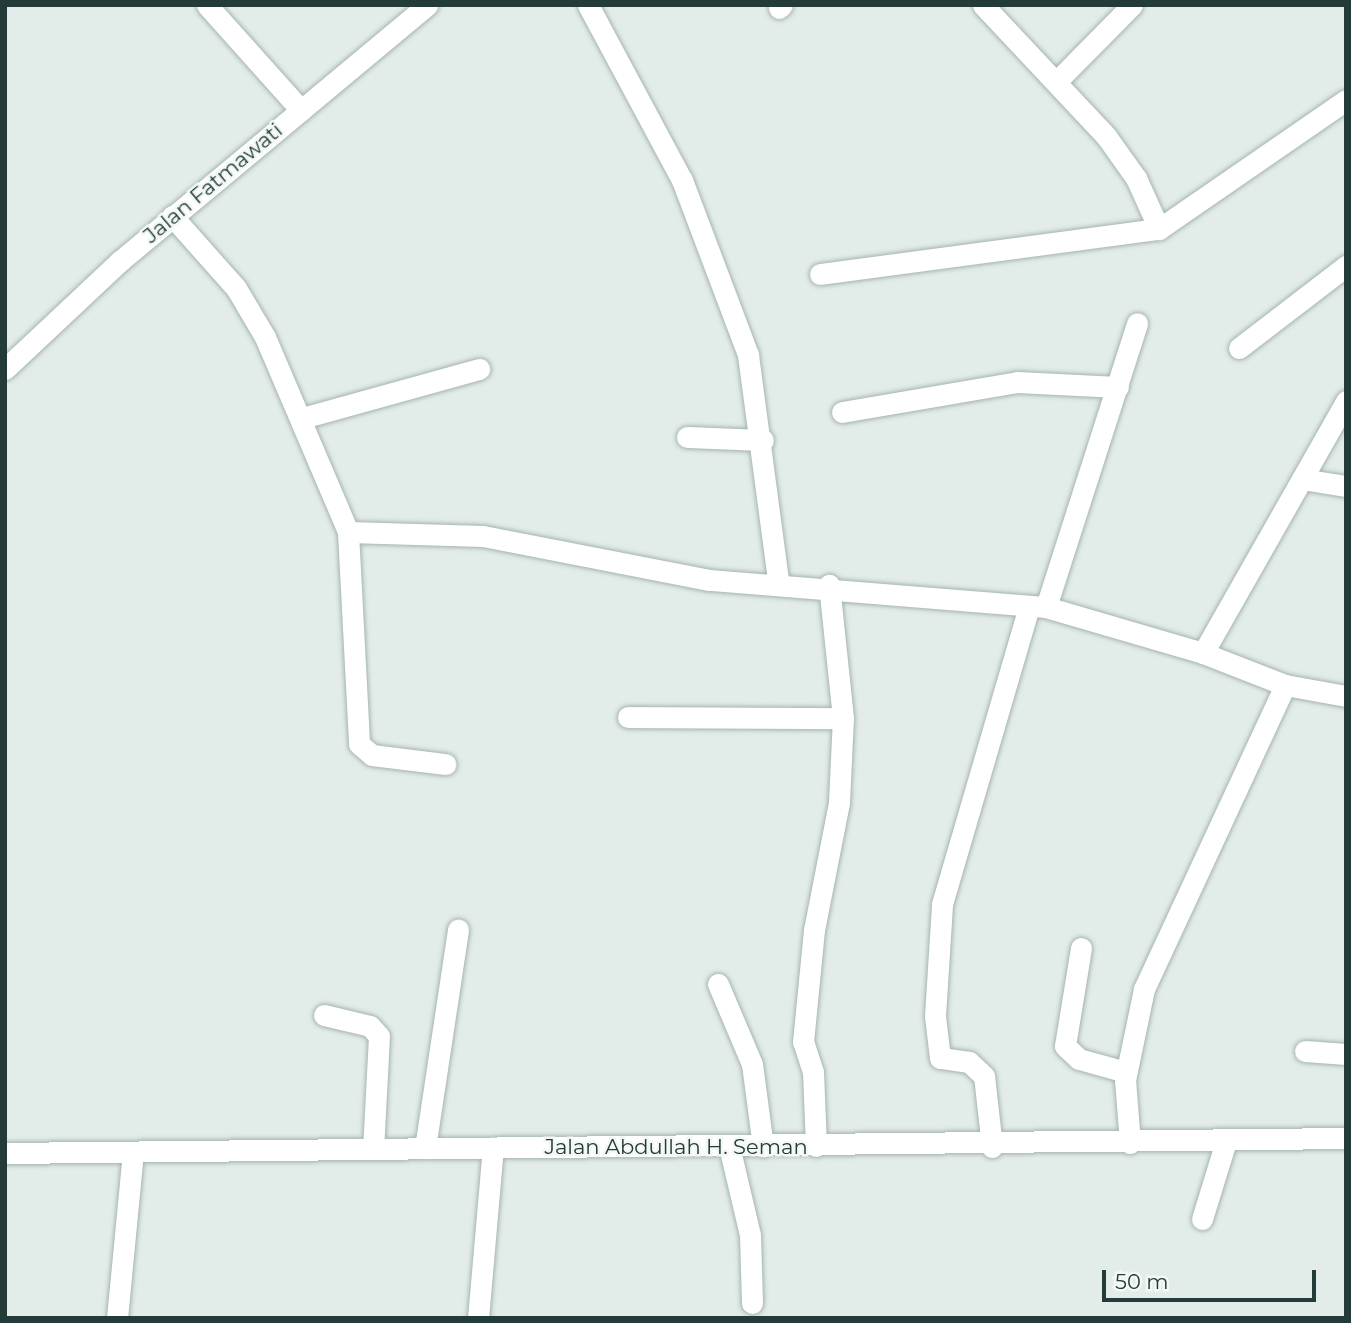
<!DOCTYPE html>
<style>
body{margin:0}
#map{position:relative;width:1351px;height:1323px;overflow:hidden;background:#e2ece9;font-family:Montserrat,sans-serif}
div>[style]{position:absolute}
.roads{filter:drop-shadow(0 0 2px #a5b4b1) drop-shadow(0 0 2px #a5b4b1)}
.minor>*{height:21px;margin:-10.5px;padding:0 10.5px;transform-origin:10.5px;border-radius:10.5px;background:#fff}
.tertiary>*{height:21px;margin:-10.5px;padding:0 10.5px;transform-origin:10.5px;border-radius:10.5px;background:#fff}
span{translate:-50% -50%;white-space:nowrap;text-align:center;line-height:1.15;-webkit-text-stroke:5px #f3f8f6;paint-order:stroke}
.street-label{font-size:21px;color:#233c39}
.frame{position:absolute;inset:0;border:7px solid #233c39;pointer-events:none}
.scale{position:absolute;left:1102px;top:1270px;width:214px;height:32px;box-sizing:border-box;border:4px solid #233c39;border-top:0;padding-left:9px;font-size:21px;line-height:24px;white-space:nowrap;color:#233c39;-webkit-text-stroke:5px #f3f8f6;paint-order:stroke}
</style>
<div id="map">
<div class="roads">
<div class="minor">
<i style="left:207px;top:5px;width:141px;rotate:48.2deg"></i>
<i style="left:588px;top:5px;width:199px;rotate:61.8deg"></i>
<i style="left:682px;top:180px;width:187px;rotate:69.3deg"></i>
<i style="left:748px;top:355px;width:228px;rotate:82.4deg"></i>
<i style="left:983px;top:5px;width:180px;rotate:46.8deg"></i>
<i style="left:1106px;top:136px;width:52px;rotate:54.5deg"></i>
<i style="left:1136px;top:178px;width:56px;rotate:65.7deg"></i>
<i style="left:779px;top:8px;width:4px;rotate:-45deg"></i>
<i style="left:1057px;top:81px;width:107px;rotate:-45.4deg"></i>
<i style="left:172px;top:216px;width:96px;rotate:48.4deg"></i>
<i style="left:236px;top:288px;width:57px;rotate:59.4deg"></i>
<i style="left:265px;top:337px;width:212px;rotate:66.9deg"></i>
<i style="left:348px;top:532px;width:135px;rotate:1.7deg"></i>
<i style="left:483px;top:536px;width:231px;rotate:11deg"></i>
<i style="left:710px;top:580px;width:337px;rotate:4.6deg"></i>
<i style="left:1046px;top:607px;width:164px;rotate:16.3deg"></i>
<i style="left:1203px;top:653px;width:290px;rotate:-60.4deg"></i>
<i style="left:820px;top:274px;width:342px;rotate:-7.6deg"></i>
<i style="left:1159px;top:229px;width:227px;rotate:-34.6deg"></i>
<i style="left:1239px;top:348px;width:135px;rotate:-37.5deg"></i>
<i style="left:842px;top:412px;width:178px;rotate:-9.7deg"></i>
<i style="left:1017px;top:382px;width:101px;rotate:2.8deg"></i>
<i style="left:302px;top:418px;width:184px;rotate:-15.5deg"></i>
<i style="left:687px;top:437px;width:76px;rotate:2.3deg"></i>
<i style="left:1302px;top:479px;width:45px;rotate:9deg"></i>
<i style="left:348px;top:532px;width:212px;rotate:87deg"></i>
<i style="left:359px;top:744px;width:17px;rotate:40deg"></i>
<i style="left:372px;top:755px;width:74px;rotate:7deg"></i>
<i style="left:1046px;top:607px;width:298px;rotate:-72.2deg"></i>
<i style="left:1203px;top:653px;width:88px;rotate:21.3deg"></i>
<i style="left:1285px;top:685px;width:62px;rotate:10.2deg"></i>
<i style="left:628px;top:717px;width:215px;rotate:0.3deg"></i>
<i style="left:1081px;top:948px;width:99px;rotate:99.3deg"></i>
<i style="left:1065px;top:1046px;width:19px;rotate:43deg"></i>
<i style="left:1079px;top:1059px;width:49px;rotate:15.5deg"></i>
<i style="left:718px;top:984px;width:87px;rotate:67deg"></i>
<i style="left:752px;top:1064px;width:83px;rotate:82.4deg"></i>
<i style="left:324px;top:1015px;width:47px;rotate:13.4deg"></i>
<i style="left:370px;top:1026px;width:13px;rotate:48deg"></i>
<i style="left:379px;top:1036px;width:113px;rotate:93deg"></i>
<i style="left:1305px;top:1051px;width:41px;rotate:4.2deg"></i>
<i style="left:1130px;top:1143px;width:63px;rotate:-94.5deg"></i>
<i style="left:1125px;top:1080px;width:93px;rotate:-78.2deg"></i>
<i style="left:1144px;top:989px;width:335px;rotate:-65.1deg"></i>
<i style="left:729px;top:1146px;width:91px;rotate:76.7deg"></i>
<i style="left:750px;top:1235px;width:68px;rotate:88.3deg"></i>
<i style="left:816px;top:1146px;width:74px;rotate:-92.3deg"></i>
<i style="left:813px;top:1072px;width:32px;rotate:-108deg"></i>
<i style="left:803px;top:1042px;width:113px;rotate:-84.4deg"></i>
<i style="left:814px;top:930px;width:130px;rotate:-78.9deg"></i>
<i style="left:839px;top:802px;width:84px;rotate:-87.3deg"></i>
<i style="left:843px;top:718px;width:134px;rotate:-96deg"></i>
<i style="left:992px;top:1147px;width:71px;rotate:-96.4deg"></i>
<i style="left:984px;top:1076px;width:21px;rotate:-137deg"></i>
<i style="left:969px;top:1062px;width:29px;rotate:-172deg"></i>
<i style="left:940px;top:1058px;width:42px;rotate:-96.8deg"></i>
<i style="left:935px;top:1016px;width:112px;rotate:-86.4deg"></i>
<i style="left:942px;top:904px;width:310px;rotate:-73.7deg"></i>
<i style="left:425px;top:1148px;width:221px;rotate:-81.4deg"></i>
<i style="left:5px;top:1153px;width:1341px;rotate:-0.64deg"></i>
<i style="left:1202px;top:1219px;width:82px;rotate:-72.9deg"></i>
<i style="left:117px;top:1318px;width:166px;rotate:-84.5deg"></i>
<i style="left:478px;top:1318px;width:171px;rotate:-85deg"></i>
</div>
<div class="tertiary">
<i style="left:5px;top:369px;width:158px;rotate:-43.2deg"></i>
<i style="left:120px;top:261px;width:400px;rotate:-39.8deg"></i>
</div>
</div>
<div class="street-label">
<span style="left:213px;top:183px;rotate:-40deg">Jalan Fatmawati</span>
<span style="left:676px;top:1147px">Jalan Abdullah H. Seman</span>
</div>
<div class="frame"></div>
<div class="scale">50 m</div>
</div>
